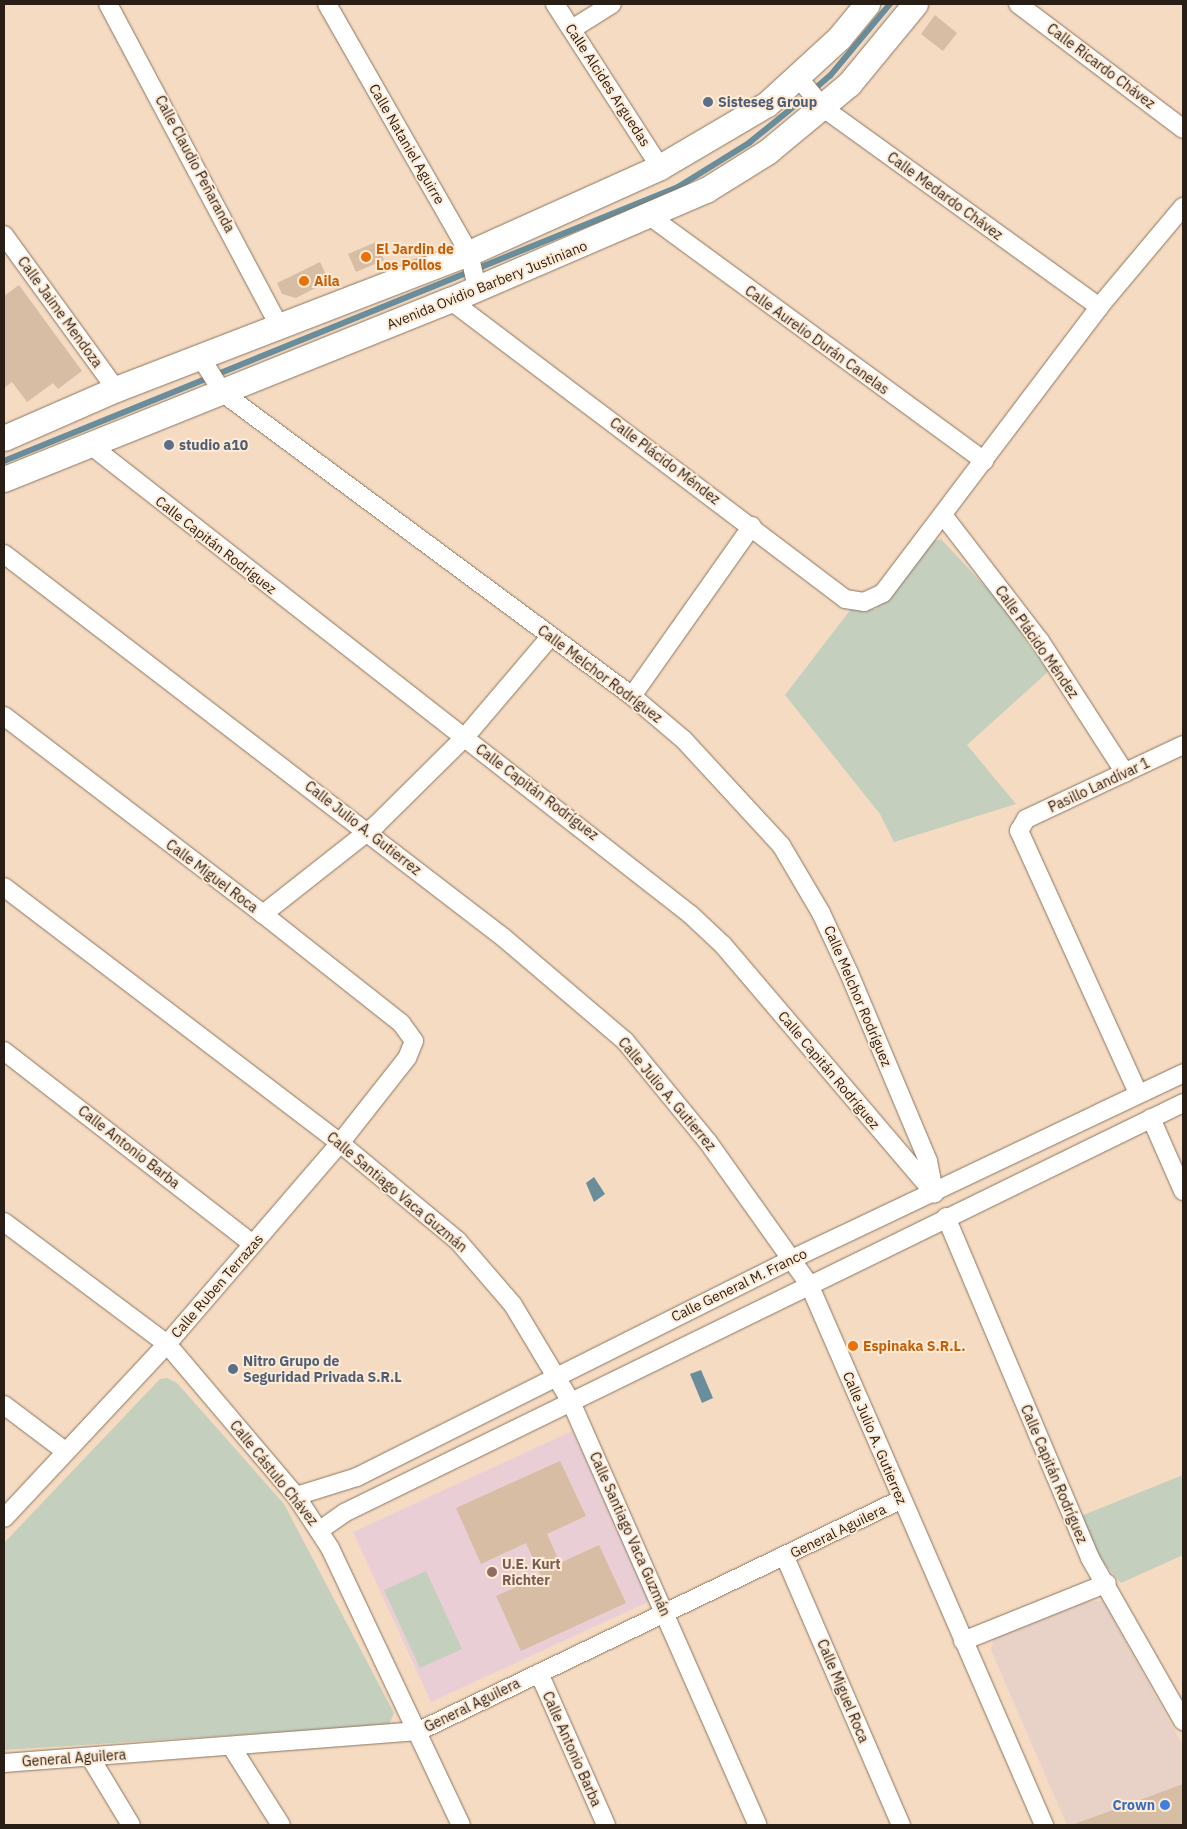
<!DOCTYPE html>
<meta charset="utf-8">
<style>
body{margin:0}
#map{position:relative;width:1187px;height:1829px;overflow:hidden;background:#f5dbc2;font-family:"IBM Plex Sans",sans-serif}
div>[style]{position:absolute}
.commercial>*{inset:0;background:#e8d1c6}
.education>*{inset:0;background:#e9cfd5}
.green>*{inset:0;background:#c4cfbd}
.water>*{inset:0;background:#698d9a}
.stream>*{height:5.5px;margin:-2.75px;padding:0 2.75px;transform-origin:2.75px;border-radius:2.75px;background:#698d9a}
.building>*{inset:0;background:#d6bda3}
.roads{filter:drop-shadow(0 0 1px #8c755e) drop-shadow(0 0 1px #8c755e)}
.street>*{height:18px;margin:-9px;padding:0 9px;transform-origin:9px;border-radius:9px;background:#fff}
.secondary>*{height:25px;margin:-12.5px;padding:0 12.5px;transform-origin:12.5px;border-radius:12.5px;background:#fff}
.dots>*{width:14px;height:14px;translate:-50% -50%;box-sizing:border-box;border:2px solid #feead5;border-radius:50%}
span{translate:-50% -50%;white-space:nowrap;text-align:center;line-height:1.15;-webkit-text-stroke:4px #feead5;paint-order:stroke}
.street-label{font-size:14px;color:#281e15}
.service-label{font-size:14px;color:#4e5e75;font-weight:700}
.left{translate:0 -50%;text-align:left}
.food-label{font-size:14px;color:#c56008;font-weight:700}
.education-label{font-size:14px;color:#785e54;font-weight:700}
.shop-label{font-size:14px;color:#366cbe;font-weight:700}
.right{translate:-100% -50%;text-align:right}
.frame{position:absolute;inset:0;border:5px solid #281e15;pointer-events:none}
</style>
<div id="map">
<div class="commercial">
<i style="clip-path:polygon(1089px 1601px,1103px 1601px,1183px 1746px,1183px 1825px,1067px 1825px,991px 1650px,994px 1638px)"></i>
</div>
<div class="education">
<i style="clip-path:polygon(572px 1431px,650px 1601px,431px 1702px,353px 1532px)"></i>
</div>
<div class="green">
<i style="clip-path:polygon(941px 539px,1007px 610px,1050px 670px,967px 745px,1016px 804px,894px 842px,880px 814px,785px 695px,851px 609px,876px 609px,932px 542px)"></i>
<i style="clip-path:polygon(167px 1378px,177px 1383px,284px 1504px,394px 1713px,389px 1725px,4px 1750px,4px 1543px,160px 1379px)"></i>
<i style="clip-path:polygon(1183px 1475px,1183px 1555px,1121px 1583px,1101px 1560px,1081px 1516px)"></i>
<i style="clip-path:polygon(426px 1571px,462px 1649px,420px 1668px,384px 1590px)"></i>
</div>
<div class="water">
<i style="clip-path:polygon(594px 1177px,605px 1194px,594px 1202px,586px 1183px)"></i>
<i style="clip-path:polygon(701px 1370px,713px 1398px,702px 1403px,690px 1374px)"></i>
</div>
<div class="stream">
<i style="left:4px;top:461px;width:728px;rotate:-22.12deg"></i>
<i style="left:678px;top:187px;width:84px;rotate:-31.8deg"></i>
<i style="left:749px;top:143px;width:68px;rotate:-39.1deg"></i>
<i style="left:802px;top:100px;width:37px;rotate:-41deg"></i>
<i style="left:830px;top:76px;width:94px;rotate:-50.2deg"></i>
</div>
<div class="building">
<i style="clip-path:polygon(935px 15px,957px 33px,943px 51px,921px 34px)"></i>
<i style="clip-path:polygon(376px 242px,384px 260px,356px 272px,348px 254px)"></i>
<i style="clip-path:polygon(320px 262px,329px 281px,296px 298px,282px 294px,277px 283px)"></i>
<i style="clip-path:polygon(19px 285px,82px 371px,58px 389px,53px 383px,27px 402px,12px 382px,4px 388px,4px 296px)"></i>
<i style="clip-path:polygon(560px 1461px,586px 1516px,547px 1534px,560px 1563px,599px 1545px,626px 1603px,521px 1651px,496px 1596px,541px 1576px,526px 1543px,481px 1564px,456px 1508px)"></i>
<i style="clip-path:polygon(1183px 1784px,1183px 1825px,1076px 1825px,1075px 1824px)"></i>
</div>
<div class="roads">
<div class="street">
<i style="left:108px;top:4px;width:366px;rotate:62deg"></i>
<i style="left:327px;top:4px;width:287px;rotate:60.3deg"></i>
<i style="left:469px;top:253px;width:37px;rotate:77deg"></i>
<i style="left:555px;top:4px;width:194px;rotate:57.2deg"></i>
<i style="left:1018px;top:4px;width:207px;rotate:37.1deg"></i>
<i style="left:572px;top:29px;width:47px;rotate:-32deg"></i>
<i style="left:798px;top:77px;width:38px;rotate:51deg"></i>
<i style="left:822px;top:107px;width:342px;rotate:35.8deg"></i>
<i style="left:651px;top:217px;width:413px;rotate:36.2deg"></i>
<i style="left:4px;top:235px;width:190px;rotate:54deg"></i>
<i style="left:450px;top:300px;width:495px;rotate:37.1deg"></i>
<i style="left:845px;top:599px;width:19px;rotate:9deg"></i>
<i style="left:864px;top:602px;width:21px;rotate:-25deg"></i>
<i style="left:883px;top:593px;width:358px;rotate:-52.9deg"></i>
<i style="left:1099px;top:307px;width:131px;rotate:-50deg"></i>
<i style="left:201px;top:358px;width:41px;rotate:57.8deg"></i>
<i style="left:223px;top:393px;width:509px;rotate:36.53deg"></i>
<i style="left:632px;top:696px;width:68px;rotate:40.2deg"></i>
<i style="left:684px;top:740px;width:143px;rotate:47.3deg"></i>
<i style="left:781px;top:845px;width:79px;rotate:59.5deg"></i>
<i style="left:821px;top:913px;width:66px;rotate:65deg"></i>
<i style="left:849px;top:973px;width:204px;rotate:67.2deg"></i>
<i style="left:928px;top:1161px;width:33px;rotate:79deg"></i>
<i style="left:89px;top:444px;width:764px;rotate:38.04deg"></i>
<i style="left:691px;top:915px;width:44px;rotate:43.2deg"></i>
<i style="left:723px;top:945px;width:326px;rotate:49.6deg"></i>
<i style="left:943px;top:515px;width:159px;rotate:52.4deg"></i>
<i style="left:1040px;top:641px;width:157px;rotate:57.2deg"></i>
<i style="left:4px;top:554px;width:630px;rotate:37.52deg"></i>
<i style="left:504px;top:938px;width:159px;rotate:40.4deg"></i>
<i style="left:625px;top:1041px;width:131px;rotate:50.6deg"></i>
<i style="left:708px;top:1142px;width:174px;rotate:54.6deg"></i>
<i style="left:809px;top:1284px;width:590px;rotate:66.52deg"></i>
<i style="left:632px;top:696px;width:208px;rotate:-54.8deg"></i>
<i style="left:4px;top:716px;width:326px;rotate:37.4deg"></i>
<i style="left:263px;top:914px;width:176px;rotate:38.3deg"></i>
<i style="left:401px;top:1023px;width:22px;rotate:54deg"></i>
<i style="left:414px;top:1041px;width:18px;rotate:112deg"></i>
<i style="left:407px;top:1058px;width:108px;rotate:128.2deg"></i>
<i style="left:340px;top:1143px;width:265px;rotate:130.7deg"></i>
<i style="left:167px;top:1344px;width:238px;rotate:133.1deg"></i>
<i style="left:4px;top:887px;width:422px;rotate:37.3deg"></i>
<i style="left:340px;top:1143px;width:153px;rotate:39.7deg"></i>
<i style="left:458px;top:1241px;width:84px;rotate:49.3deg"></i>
<i style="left:513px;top:1305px;width:113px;rotate:59.1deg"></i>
<i style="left:571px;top:1402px;width:462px;rotate:66.2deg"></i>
<i style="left:263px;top:914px;width:144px;rotate:-38.2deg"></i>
<i style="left:376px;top:825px;width:125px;rotate:-44.7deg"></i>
<i style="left:465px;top:737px;width:131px;rotate:-49.6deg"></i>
<i style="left:4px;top:1051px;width:315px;rotate:37.8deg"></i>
<i style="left:1138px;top:1093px;width:288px;rotate:-114.4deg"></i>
<i style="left:1019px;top:831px;width:14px;rotate:-60deg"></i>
<i style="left:1026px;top:819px;width:174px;rotate:-25.2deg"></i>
<i style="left:1151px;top:1118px;width:80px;rotate:66.3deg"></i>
<i style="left:946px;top:1217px;width:370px;rotate:67.1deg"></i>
<i style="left:1090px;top:1558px;width:188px;rotate:60.3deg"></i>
<i style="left:4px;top:1222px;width:204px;rotate:36.8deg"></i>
<i style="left:167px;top:1344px;width:199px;rotate:49.7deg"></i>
<i style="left:296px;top:1496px;width:62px;rotate:56.8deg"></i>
<i style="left:330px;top:1548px;width:306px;rotate:64.7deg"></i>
<i style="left:4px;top:1405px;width:76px;rotate:37deg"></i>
<i style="left:296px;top:1496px;width:64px;rotate:-17.3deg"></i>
<i style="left:357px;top:1477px;width:487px;rotate:-26.6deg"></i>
<i style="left:792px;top:1259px;width:433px;rotate:-25.4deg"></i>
<i style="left:320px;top:1530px;width:29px;rotate:-35deg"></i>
<i style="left:344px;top:1513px;width:934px;rotate:-26.04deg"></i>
<i style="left:785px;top:1557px;width:292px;rotate:66.6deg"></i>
<i style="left:963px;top:1641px;width:155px;rotate:-21.9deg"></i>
<i style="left:539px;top:1673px;width:166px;rotate:66.2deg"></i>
<i style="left:231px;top:1746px;width:93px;rotate:57.7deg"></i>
<i style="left:90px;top:1757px;width:79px;rotate:58.9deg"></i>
<i style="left:4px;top:1763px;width:416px;rotate:-4.4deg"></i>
<i style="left:419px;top:1731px;width:534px;rotate:-25.65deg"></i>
</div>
<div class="secondary">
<i style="left:4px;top:438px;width:122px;rotate:-23.6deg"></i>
<i style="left:116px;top:389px;width:378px;rotate:-21.1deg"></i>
<i style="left:469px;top:253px;width:209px;rotate:-24.2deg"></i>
<i style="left:660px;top:167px;width:124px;rotate:-30.5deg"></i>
<i style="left:767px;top:104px;width:98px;rotate:-42.5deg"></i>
<i style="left:839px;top:38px;width:44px;rotate:-50.5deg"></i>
<i style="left:4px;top:479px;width:481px;rotate:-21.9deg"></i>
<i style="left:450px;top:300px;width:279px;rotate:-23.3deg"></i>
<i style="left:706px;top:190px;width:72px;rotate:-31.9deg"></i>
<i style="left:767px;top:152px;width:107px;rotate:-39.7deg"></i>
<i style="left:849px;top:84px;width:104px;rotate:-50.5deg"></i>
</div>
</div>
<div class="dots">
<i style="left:708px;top:102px;background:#5c6f8a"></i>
<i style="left:366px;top:257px;background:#e8710a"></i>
<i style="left:304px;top:281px;background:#e8710a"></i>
<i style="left:169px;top:445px;background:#5c6f8a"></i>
<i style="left:853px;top:1346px;background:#e8710a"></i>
<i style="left:233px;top:1369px;background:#5c6f8a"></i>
<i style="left:492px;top:1572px;background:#8d6e63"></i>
<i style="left:1165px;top:1805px;background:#3f7fe0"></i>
</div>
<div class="street-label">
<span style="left:1101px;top:66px;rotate:37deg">Calle Ricardo Chávez</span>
<span style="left:608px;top:85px;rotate:57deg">Calle Alcides Arguedas</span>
<span style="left:407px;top:144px;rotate:60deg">Calle Nataniel Aguirre</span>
<span style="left:195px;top:164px;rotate:62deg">Calle Claudio Peñaranda</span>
<span style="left:945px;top:196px;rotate:36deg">Calle Medardo Chávez</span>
<span style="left:487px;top:285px;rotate:-22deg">Avenida Ovidio Barbery Justiniano</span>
<span style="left:60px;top:312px;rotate:54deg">Calle Jaime Mendoza</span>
<span style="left:817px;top:340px;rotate:36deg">Calle Aurelio Durán Canelas</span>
<span style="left:665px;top:461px;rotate:37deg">Calle Plácido Méndez</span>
<span style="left:216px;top:545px;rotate:38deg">Calle Capitán Rodríguez</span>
<span style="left:1037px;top:642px;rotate:55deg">Calle Plácido Méndez</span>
<span style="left:600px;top:674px;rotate:37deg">Calle Melchor Rodríguez</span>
<span style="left:1099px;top:785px;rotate:-25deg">Pasillo Landívar 1</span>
<span style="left:537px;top:792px;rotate:37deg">Calle Capitán Rodríguez</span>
<span style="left:363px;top:828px;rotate:38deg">Calle Julio A. Gutierrez</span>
<span style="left:212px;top:876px;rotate:37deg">Calle Miguel Roca</span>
<span style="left:858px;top:996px;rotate:67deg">Calle Melchor Rodríguez</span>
<span style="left:829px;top:1070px;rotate:50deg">Calle Capitán Rodríguez</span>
<span style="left:667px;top:1094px;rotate:50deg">Calle Julio A. Gutierrez</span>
<span style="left:129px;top:1147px;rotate:38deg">Calle Antonio Barba</span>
<span style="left:397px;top:1192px;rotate:40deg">Calle Santiago Vaca Guzmán</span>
<span style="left:739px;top:1285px;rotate:-26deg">Calle General M. Franco</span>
<span style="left:217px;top:1286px;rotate:-49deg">Calle Ruben Terrazas</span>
<span style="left:875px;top:1438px;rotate:67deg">Calle Julio A. Gutierrez</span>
<span style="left:274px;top:1473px;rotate:51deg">Calle Cástulo Chávez</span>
<span style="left:1054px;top:1474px;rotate:67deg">Calle Capitán Rodríguez</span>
<span style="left:838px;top:1531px;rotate:-26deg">General Aguilera</span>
<span style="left:630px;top:1534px;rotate:66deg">Calle Santiago Vaca Guzmán</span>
<span style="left:843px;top:1691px;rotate:67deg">Calle Miguel Roca</span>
<span style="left:472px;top:1705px;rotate:-26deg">General Aguilera</span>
<span style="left:572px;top:1749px;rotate:66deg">Calle Antonio Barba</span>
<span style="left:74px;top:1758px;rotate:-4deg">General Aguilera</span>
</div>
<div class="service-label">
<span class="left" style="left:718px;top:102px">Sisteseg Group</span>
<span class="left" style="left:179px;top:445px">studio a10</span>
<span class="left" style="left:243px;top:1369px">Nitro Grupo de<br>Seguridad Privada S.R.L</span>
</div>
<div class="food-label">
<span class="left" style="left:376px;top:257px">El Jardin de<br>Los Pollos</span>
<span class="left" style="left:314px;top:281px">Aila</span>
<span class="left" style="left:863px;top:1346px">Espinaka S.R.L.</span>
</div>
<div class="education-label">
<span class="left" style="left:502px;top:1572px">U.E. Kurt<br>Richter</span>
</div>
<div class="shop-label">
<span class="right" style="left:1155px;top:1805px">Crown</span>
</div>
<div class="frame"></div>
</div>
